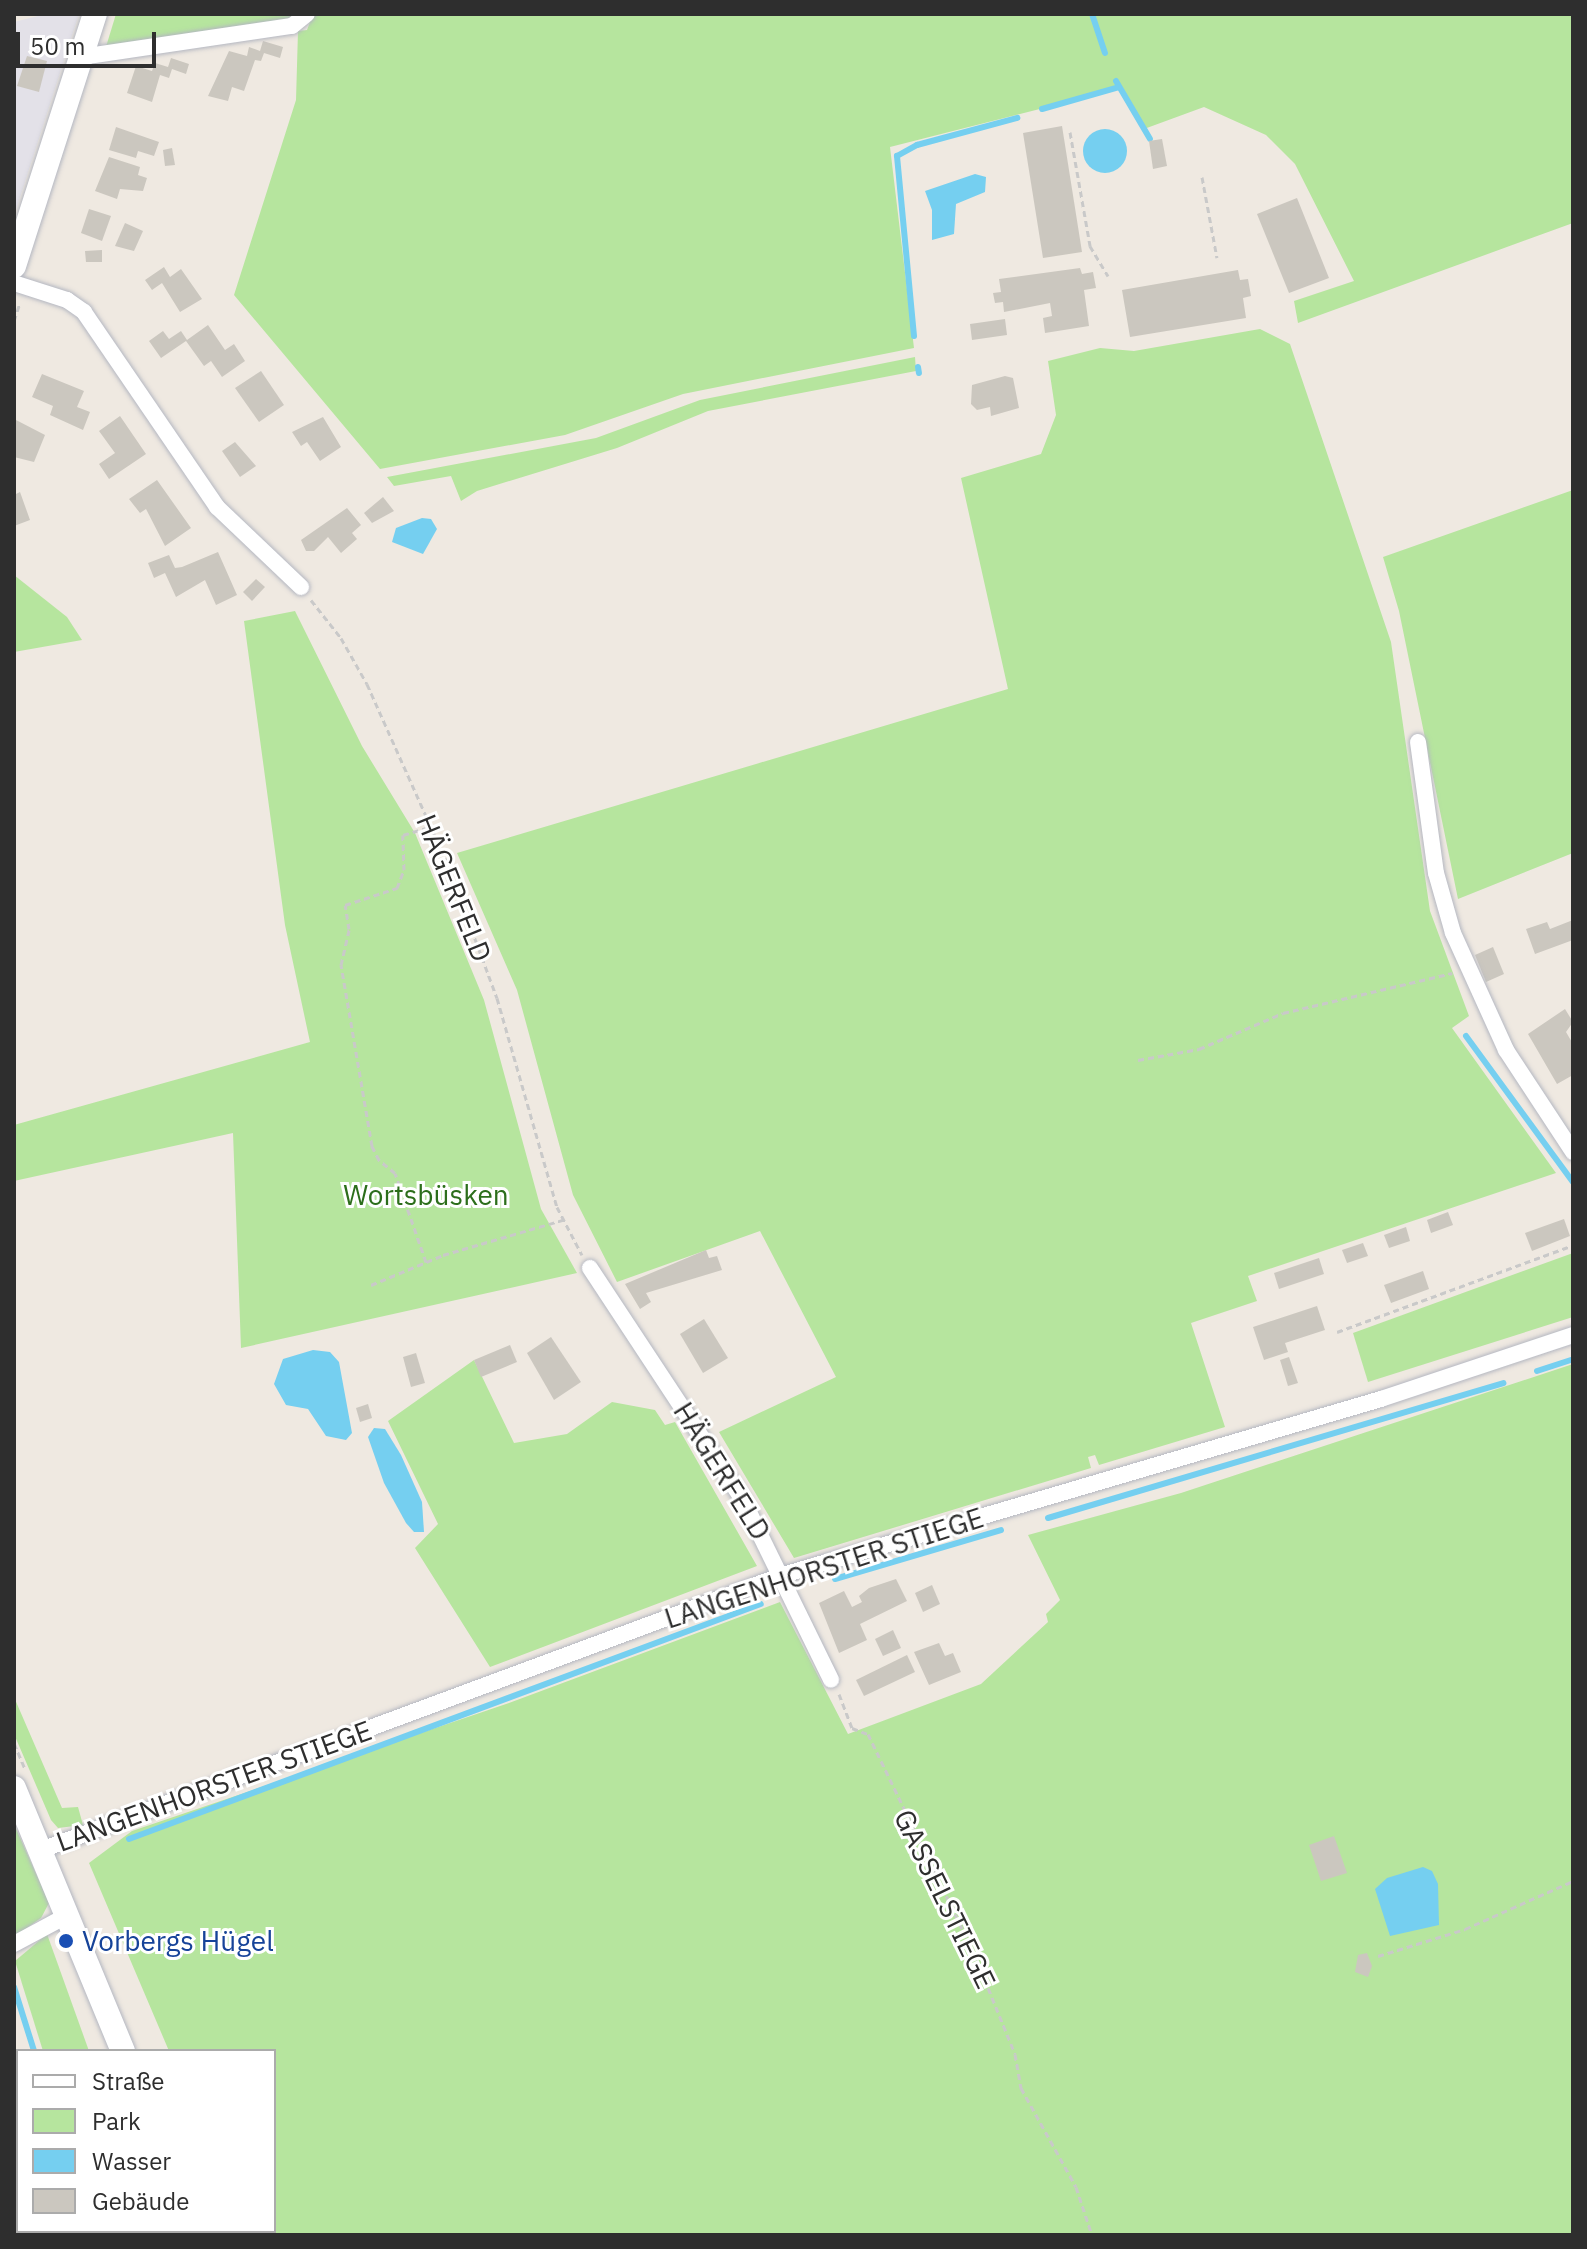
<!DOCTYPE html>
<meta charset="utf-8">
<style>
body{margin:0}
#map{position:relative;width:1587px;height:2249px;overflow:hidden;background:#efe9e1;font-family:"IBM Plex Sans",sans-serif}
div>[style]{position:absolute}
.industrial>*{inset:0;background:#e3e1e8}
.green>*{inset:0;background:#b6e59e}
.water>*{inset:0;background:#75cff0}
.round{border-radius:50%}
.stream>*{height:6px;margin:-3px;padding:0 3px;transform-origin:3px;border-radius:3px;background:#75cff0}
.building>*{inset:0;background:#cbc7bf}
.path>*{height:3px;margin-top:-1.5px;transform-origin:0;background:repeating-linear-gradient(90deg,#c9c9c9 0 6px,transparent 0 10px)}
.roads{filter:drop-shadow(0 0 2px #b4b7c1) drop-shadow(0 0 2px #b4b7c1)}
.street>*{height:16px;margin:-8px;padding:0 8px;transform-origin:8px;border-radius:8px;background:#fff}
.secondary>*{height:24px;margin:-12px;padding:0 12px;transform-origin:12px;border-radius:12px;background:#fff}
.dots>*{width:22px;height:22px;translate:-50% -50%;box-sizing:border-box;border:4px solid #fff;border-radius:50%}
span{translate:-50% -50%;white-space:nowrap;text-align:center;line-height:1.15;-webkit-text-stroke:6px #fff;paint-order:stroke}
.street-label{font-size:28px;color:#2e2e2e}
.park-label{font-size:28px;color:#2c6e1b}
.transit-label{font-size:28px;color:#164399}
.left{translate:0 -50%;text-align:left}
.frame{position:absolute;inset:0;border:16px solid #2e2e2e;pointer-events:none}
.legend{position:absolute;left:16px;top:2049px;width:260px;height:184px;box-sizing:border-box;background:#fff;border:2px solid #ababab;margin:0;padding:10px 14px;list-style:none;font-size:24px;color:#2e2e2e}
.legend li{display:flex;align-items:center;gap:16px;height:40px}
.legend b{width:40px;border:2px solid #ababab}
.scale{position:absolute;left:16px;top:32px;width:140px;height:36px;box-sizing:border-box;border:4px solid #2e2e2e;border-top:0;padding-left:10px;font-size:24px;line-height:28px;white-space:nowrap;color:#2e2e2e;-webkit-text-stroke:6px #fff;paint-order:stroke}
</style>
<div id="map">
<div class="industrial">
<i style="clip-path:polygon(46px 14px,79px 14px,14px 216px,14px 22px)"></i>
</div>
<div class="green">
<i style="clip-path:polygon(116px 14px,301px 14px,299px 20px,105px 50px)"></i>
<i style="clip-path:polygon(313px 14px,1573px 14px,1573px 223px,1298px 323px,1294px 301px,1354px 281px,1295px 164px,1266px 135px,1204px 107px,1144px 129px,1123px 88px,890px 147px,914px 348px,683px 394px,565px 435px,380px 469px,234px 295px,296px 100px,298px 31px,307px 30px)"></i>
<i style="clip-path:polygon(1260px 329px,1290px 344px,1391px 642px,1430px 911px,1469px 1016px,1452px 1028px,1556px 1173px,1248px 1276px,1257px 1301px,1191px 1323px,1225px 1427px,1099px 1465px,1095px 1455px,1088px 1457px,1091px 1468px,794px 1558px,719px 1432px,836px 1377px,760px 1231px,617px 1282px,573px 1195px,517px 990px,457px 853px,1008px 689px,961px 478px,1041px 454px,1056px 415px,1048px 361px,1100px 348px,1134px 351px)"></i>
<i style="clip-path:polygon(915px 357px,916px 371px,708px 411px,617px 448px,477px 491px,461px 501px,451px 476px,394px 486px,387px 477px,596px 438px,700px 400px)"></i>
<i style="clip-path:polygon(1573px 490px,1573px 853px,1458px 899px,1399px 611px,1383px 557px)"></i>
<i style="clip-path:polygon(14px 575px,67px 617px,82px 640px,14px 652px)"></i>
<i style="clip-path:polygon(295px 611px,362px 746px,415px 833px,484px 1000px,541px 1209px,577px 1273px,241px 1348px,233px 1133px,14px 1181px,14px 1125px,310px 1042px,285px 925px,244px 621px)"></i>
<i style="clip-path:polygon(1573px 1253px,1573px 1317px,1368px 1382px,1353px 1333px)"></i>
<i style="clip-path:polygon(474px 1360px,514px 1443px,567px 1434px,612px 1402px,655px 1410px,665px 1425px,675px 1422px,757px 1566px,490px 1667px,415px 1548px,438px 1524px,388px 1421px)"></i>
<i style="clip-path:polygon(1573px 1364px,1573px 2235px,233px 2235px,233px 2231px,274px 2231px,274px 2051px,169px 2051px,89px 1863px,132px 1831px,509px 1703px,780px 1602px,848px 1734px,981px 1684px,1048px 1622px,1046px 1614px,1060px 1600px,1028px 1535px,1181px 1493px)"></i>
<i style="clip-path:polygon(14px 1697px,62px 1808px,78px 1807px,83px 1825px,58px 1828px,51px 1820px,14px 1734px)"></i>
<i style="clip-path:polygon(14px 1824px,49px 1903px,41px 1918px,14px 1937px)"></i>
<i style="clip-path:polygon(47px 1934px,89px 2051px,43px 2051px,15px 1961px)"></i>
<i style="clip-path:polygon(41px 2231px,126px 2231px,128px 2235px,35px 2235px)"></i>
</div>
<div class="water">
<i class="round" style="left:1083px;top:129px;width:44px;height:44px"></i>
<i style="clip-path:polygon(975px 174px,986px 177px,985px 192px,956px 204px,954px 234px,932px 240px,932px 210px,925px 191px)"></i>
<i style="clip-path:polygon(422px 518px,431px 519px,437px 529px,423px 554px,392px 542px,396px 528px)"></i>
<i style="clip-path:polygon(313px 1350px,330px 1352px,339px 1362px,352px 1433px,346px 1440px,326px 1436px,308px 1409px,286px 1405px,274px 1384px,283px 1359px)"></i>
<i style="clip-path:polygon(374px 1428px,385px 1429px,401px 1455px,422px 1502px,424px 1532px,414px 1532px,406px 1523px,384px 1483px,368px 1437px)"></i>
<i style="clip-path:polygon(1423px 1867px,1432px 1871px,1438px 1884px,1439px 1925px,1390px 1936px,1375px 1889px,1387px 1878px)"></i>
</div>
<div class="stream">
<i style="left:1092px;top:14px;width:41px;rotate:71.6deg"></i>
<i style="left:1116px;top:81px;width:67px;rotate:59.6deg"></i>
<i style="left:1042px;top:109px;width:80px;rotate:-15.9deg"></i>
<i style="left:914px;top:336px;width:181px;rotate:-95.4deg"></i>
<i style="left:897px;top:156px;width:23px;rotate:-29deg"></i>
<i style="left:917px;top:145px;width:104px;rotate:-15.1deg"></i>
<i style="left:918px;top:367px;width:6px;rotate:81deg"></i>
<i style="left:1466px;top:1036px;width:181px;rotate:53.8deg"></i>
<i style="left:1537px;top:1371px;width:38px;rotate:-18deg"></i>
<i style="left:1048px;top:1518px;width:475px;rotate:-16.5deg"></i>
<i style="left:835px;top:1579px;width:173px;rotate:-16.4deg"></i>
<i style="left:129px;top:1839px;width:674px;rotate:-20.4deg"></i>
<i style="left:14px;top:1987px;width:67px;rotate:72.6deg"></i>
</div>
<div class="building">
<i style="clip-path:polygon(263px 41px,283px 47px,280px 58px,264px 53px,261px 61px,255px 60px,244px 91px,232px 87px,228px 101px,208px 96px,229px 51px,247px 56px,249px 47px,260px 51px)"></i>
<i style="clip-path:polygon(27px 56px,47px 61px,39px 92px,17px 86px)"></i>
<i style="clip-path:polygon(171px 58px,189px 64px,186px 74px,172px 69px,169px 78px,160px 75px,152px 102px,127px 93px,136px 66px,152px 71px,155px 63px,168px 67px)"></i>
<i style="clip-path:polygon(1062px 126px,1082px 252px,1043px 258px,1023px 133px)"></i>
<i style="clip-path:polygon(116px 127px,159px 142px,154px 156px,138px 151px,136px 158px,109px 150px)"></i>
<i style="clip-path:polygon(1162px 139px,1167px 166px,1153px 169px,1149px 141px)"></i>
<i style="clip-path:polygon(172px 148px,175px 165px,165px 166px,163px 150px)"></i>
<i style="clip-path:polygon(109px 157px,140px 167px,138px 175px,147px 178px,143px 191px,120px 189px,117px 199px,95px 191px)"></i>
<i style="clip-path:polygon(1297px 198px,1329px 278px,1289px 293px,1257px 214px)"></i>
<i style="clip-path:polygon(89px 209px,111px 216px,102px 241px,81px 233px)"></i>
<i style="clip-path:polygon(125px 223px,143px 231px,134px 251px,115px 246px)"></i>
<i style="clip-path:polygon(102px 250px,102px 262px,86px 262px,85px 251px)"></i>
<i style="clip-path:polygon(164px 267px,170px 277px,181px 269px,202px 299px,180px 312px,162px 283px,152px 290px,145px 280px)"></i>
<i style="clip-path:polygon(1080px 268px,1082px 274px,1093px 272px,1096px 288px,1084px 290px,1089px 326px,1045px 333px,1043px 318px,1052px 316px,1050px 303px,1004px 312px,1003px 302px,995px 303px,993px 293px,1001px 292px,999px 279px)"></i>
<i style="clip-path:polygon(1238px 270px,1240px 280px,1248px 279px,1251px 296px,1243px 298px,1246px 318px,1130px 337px,1122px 290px)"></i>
<i style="clip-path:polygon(1005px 319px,1007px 335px,972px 340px,970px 324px)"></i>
<i style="clip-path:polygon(208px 325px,225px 350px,234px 344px,245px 361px,222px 377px,211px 361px,204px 366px,186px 341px,161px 358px,149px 341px,163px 331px,169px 339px,181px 331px,187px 340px)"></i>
<i style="clip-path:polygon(261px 371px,284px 405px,259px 422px,235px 388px)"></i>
<i style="clip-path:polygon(42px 374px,84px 391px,77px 407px,90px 412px,83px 430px,50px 415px,53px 406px,32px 397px)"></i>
<i style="clip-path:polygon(1005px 376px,1013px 378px,1019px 408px,991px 416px,990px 407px,977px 410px,971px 404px,972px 385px)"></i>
<i style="clip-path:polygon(120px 416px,146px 454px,109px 479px,99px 464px,115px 453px,99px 431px)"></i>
<i style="clip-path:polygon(323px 417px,341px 447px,320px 461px,307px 442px,301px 446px,292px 432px)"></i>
<i style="clip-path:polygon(16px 420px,45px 435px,34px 462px,14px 457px)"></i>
<i style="clip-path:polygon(235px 442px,256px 466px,240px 477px,222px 451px)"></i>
<i style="clip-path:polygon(157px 480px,191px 528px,165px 546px,146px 509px,140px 513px,129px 499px)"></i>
<i style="clip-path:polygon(20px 492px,30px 520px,14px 526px,14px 495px)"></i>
<i style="clip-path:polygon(383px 497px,394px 511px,372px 523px,364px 513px)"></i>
<i style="clip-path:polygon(347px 508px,361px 525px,352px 533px,357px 539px,341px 553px,328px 537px,314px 551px,306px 551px,301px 540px)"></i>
<i style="clip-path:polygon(218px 552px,237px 595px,216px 605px,205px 580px,176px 597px,165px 573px,154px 578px,148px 563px,169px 555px,175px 568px,182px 567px)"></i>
<i style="clip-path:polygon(256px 579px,265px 587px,252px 601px,243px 592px)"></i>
<i style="clip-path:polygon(1573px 920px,1573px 940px,1535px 954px,1526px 929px,1547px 922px,1550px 929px)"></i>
<i style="clip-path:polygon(1493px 947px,1504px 974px,1486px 982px,1475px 955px)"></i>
<i style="clip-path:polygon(1565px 1009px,1573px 1022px,1566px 1032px,1573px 1044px,1573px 1075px,1557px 1084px,1528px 1034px)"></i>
<i style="clip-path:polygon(1448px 1212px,1453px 1225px,1431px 1233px,1427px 1220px)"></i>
<i style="clip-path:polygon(1564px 1219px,1570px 1236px,1532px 1251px,1525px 1233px)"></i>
<i style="clip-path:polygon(1406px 1227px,1410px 1241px,1389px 1248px,1384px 1235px)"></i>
<i style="clip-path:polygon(1363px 1243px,1368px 1256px,1347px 1263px,1342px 1250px)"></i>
<i style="clip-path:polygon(706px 1250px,709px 1258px,717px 1256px,722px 1270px,646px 1293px,651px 1302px,640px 1309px,625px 1284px)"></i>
<i style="clip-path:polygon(1319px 1258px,1324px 1274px,1279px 1289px,1274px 1273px)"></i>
<i style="clip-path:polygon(1423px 1271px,1429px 1289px,1391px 1303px,1384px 1285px)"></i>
<i style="clip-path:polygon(1317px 1306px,1325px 1330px,1285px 1343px,1288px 1352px,1264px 1360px,1253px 1327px)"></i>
<i style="clip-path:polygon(704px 1319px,728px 1358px,703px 1373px,680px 1334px)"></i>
<i style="clip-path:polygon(551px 1337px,581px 1382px,554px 1400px,527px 1353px)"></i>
<i style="clip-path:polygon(510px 1345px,517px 1362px,481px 1377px,474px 1360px)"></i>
<i style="clip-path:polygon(416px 1353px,425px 1383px,411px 1387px,403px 1357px)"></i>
<i style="clip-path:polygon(1289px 1357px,1298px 1383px,1288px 1386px,1280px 1360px)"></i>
<i style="clip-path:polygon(368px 1404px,372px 1418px,360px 1422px,356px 1408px)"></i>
<i style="clip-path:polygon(896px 1579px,907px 1601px,860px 1624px,867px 1640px,839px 1653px,819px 1603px,844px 1591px,852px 1607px,862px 1602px,859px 1596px,869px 1588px)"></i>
<i style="clip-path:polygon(932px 1585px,940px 1604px,923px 1612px,915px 1593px)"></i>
<i style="clip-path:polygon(893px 1630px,901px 1648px,883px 1656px,875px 1639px)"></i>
<i style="clip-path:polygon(939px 1643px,945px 1656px,953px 1653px,961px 1672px,929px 1685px,914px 1652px)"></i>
<i style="clip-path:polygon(907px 1655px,915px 1672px,864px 1696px,856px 1680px)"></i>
<i style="clip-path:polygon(1334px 1836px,1347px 1873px,1321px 1881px,1309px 1845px)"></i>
<i style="clip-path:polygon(1367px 1953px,1372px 1966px,1368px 1977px,1355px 1972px,1358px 1955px)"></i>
</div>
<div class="path">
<i style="left:1070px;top:132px;width:116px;rotate:80deg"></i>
<i style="left:1090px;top:246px;width:35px;rotate:59deg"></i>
<i style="left:1202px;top:177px;width:82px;rotate:79.5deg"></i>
<i style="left:14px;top:321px;width:19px;rotate:-72deg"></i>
<i style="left:311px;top:600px;width:48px;rotate:51.7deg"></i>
<i style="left:341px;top:638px;width:53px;rotate:60.5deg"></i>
<i style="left:367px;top:684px;width:196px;rotate:65.9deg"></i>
<i style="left:447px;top:863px;width:144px;rotate:69.7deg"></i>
<i style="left:497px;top:998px;width:217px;rotate:74deg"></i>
<i style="left:557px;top:1207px;width:54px;rotate:62.5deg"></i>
<i style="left:1138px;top:1060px;width:62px;rotate:-10.2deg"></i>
<i style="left:1199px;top:1049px;width:91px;rotate:-23.2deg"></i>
<i style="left:1283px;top:1013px;width:174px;rotate:-13.3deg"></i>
<i style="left:426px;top:1262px;width:94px;rotate:-109.2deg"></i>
<i style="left:395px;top:1173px;width:21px;rotate:-141deg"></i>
<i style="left:379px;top:1160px;width:16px;rotate:-117deg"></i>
<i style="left:372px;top:1146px;width:184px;rotate:-99.7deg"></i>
<i style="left:341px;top:965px;width:37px;rotate:-77deg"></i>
<i style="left:349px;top:929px;width:24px;rotate:-99deg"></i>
<i style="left:345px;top:905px;width:55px;rotate:-18.1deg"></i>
<i style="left:397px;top:888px;width:19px;rotate:-69deg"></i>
<i style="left:404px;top:870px;width:35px;rotate:-92deg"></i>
<i style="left:403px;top:835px;width:27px;rotate:-17deg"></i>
<i style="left:371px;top:1285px;width:78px;rotate:-22.6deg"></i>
<i style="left:443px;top:1255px;width:125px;rotate:-16.3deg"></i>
<i style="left:1337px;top:1332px;width:252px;rotate:-20.2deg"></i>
<i style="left:839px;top:1694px;width:36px;rotate:69deg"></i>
<i style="left:852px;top:1728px;width:17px;rotate:21deg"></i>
<i style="left:868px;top:1734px;width:241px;rotate:64.2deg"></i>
<i style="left:973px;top:1951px;width:111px;rotate:67.8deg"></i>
<i style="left:1015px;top:2054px;width:35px;rotate:80deg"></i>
<i style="left:1021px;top:2088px;width:113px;rotate:60.9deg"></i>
<i style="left:1076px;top:2187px;width:51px;rotate:71.6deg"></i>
<i style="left:14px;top:1743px;width:28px;rotate:67deg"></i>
<i style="left:1378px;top:1956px;width:91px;rotate:-17.2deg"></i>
<i style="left:1465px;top:1929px;width:118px;rotate:-24deg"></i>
</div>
<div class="roads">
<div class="street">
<i style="left:81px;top:57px;width:213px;rotate:-8.4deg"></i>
<i style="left:292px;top:26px;width:19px;rotate:-39deg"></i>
<i style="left:14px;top:283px;width:56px;rotate:17.8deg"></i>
<i style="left:67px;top:300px;width:21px;rotate:35deg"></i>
<i style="left:84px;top:312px;width:236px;rotate:55.7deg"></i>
<i style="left:217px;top:507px;width:116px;rotate:43.6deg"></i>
<i style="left:1418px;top:742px;width:132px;rotate:82.2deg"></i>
<i style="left:1436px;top:873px;width:62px;rotate:74.2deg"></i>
<i style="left:1453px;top:933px;width:128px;rotate:65.6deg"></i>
<i style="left:1506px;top:1050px;width:122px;rotate:56.7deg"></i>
<i style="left:590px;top:1268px;width:278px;rotate:56.6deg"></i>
<i style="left:743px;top:1500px;width:200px;rotate:63.9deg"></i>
<i style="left:41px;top:1850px;width:791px;rotate:-20.34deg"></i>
<i style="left:783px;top:1575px;width:623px;rotate:-16.4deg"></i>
<i style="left:1381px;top:1399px;width:202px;rotate:-18.4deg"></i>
<i style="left:14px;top:1944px;width:61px;rotate:-28.2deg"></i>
</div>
<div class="secondary">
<i style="left:14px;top:266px;width:265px;rotate:-72.2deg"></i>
<i style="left:14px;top:1788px;width:285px;rotate:67.5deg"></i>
<i style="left:181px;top:2231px;width:4px;rotate:76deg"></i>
</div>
</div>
<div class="dots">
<i style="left:66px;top:1941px;background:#1a4fb4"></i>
</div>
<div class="street-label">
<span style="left:454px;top:888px;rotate:68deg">HÄGERFELD</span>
<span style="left:722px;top:1471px;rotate:58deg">HÄGERFELD</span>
<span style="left:824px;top:1568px;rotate:-18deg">LANGENHORSTER STIEGE</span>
<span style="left:214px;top:1786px;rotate:-20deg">LANGENHORSTER STIEGE</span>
<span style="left:945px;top:1899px;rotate:64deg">GASSELSTIEGE</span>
</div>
<div class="park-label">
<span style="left:426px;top:1195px">Wortsbüsken</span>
</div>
<div class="transit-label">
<span class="left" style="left:82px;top:1941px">Vorbergs Hügel</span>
</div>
<div class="frame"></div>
<ul class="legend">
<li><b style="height:10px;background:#fff"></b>Straße</li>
<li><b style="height:22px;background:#b6e59e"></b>Park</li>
<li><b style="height:22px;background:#75cff0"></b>Wasser</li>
<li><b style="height:22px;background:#cbc7bf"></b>Gebäude</li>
</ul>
<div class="scale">50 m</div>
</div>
